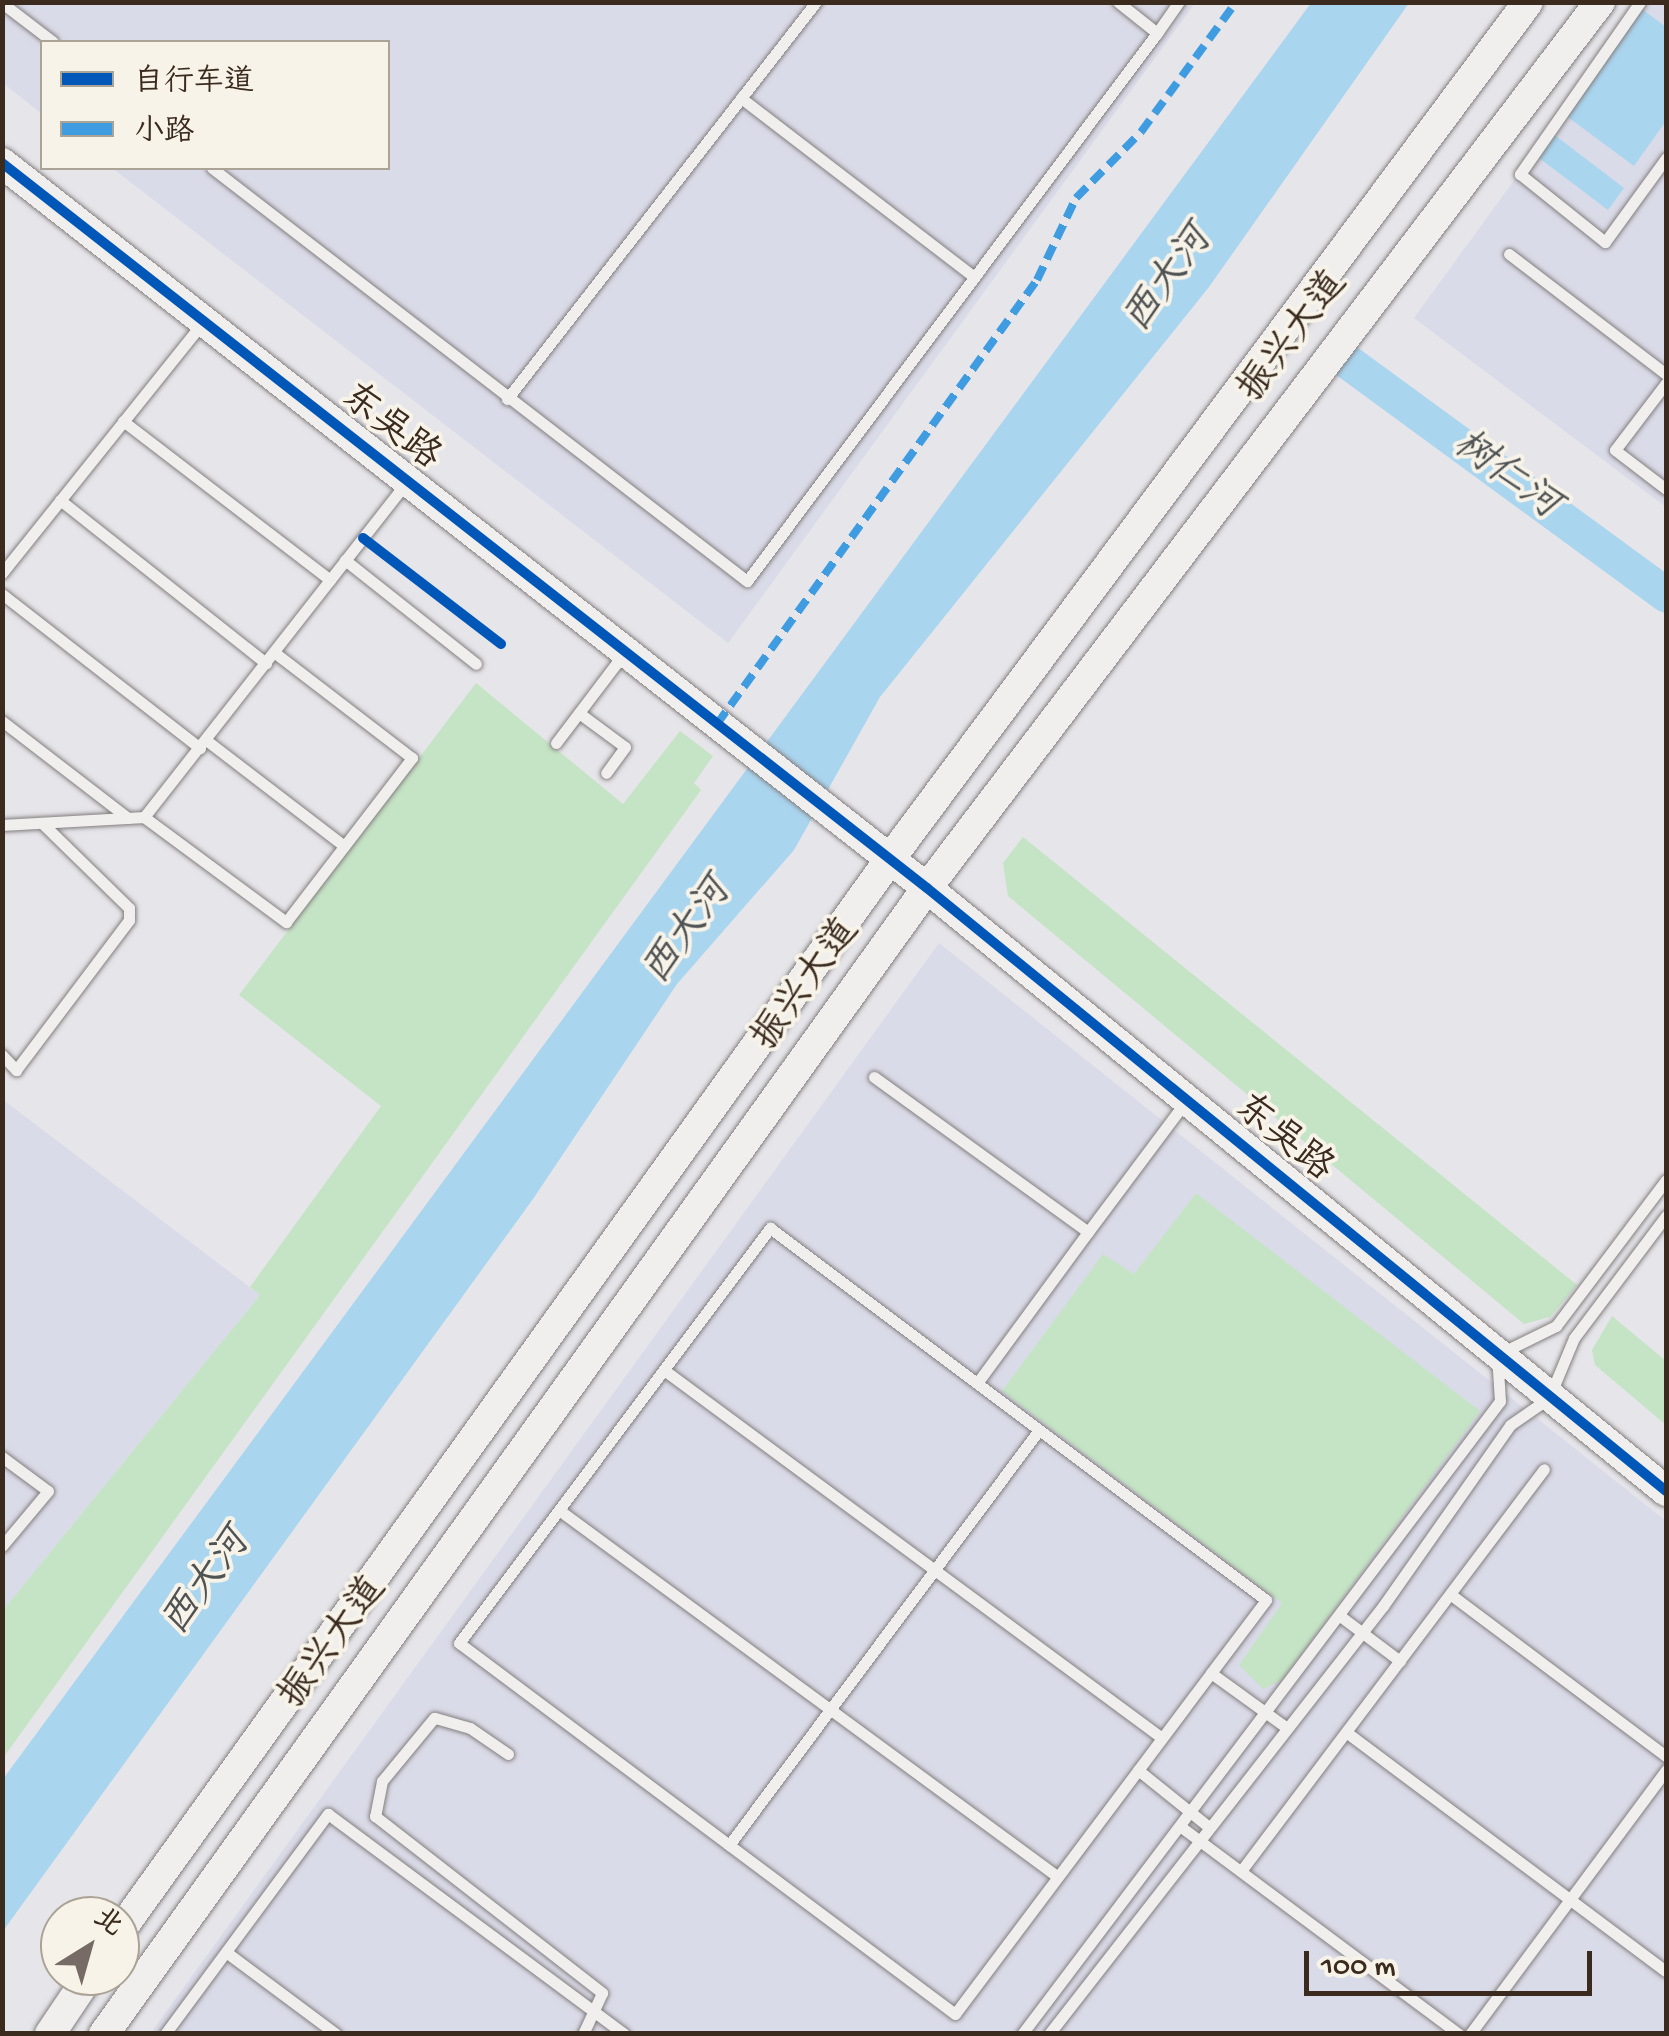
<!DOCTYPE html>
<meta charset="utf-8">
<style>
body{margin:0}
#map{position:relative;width:1669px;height:2036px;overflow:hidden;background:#e5e5ea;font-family:"Gochi Hand","LXGW WenKai TC",sans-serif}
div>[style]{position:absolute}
.built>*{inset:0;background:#dadbe8}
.green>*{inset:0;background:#c5e4c6}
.water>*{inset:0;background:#aad5ef}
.river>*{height:35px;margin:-17.5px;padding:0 17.5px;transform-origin:17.5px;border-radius:17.5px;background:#aad5ef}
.roads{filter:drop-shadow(0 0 2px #837f7f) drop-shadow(0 0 2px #837f7f)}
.lane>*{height:11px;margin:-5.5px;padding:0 5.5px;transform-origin:5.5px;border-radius:5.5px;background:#f0efed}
.secondary>*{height:30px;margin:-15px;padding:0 15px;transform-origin:15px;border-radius:15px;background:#f0efed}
.quiet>*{height:8px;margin-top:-4px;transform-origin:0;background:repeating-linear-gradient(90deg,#3f9ce0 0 15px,transparent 0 23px)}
.cycleway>*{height:10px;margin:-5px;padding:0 5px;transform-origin:5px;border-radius:5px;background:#0057b8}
span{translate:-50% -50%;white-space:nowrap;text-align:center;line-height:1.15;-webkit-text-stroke:8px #f7f3e8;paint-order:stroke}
.street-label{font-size:38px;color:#3b2a1e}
.water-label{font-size:40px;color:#505353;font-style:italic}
.frame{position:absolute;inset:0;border:5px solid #3b2a1e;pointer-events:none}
.legend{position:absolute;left:40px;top:40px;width:350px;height:130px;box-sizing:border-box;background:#f7f3e8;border:2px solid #aca397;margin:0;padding:12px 18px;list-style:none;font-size:30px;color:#3b2a1e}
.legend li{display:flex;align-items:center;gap:20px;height:50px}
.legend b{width:50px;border:2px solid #aca397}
.north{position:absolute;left:40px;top:1896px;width:100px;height:100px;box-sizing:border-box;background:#f7f3e8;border:2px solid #aca397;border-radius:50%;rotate:37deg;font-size:28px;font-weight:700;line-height:40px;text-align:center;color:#3b2a1e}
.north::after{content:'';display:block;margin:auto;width:35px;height:45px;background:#766b65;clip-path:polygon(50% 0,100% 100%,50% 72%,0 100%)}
.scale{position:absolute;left:1304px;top:1951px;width:288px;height:45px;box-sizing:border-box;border:5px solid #3b2a1e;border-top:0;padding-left:12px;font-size:30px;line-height:35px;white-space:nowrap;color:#3b2a1e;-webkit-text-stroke:8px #f7f3e8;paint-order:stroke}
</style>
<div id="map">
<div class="built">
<i style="clip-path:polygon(2px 3px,1195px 3px,728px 643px,112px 168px,388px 168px,388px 42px,42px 42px,42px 114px,3px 83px)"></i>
<i style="clip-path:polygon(1643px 3px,1666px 3px,1666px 507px,1414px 318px)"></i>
<i style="clip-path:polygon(939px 943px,1666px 1521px,1666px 2033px,150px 2034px)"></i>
<i style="clip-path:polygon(2px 1099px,260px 1295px,3px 1610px,2px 1610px)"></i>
</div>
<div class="green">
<i style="clip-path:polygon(476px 683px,623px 804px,680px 731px,713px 756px,694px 783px,701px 790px,3px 1758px,3px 1610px,260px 1295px,250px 1287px,381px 1106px,239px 995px)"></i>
<i style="clip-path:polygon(1023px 837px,1577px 1285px,1550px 1317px,1524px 1324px,1008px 896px,1003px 863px)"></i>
<i style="clip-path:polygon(1196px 1193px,1480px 1411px,1282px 1680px,1263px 1689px,1239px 1665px,1282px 1603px,1002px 1391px,1103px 1254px,1134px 1274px)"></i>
<i style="clip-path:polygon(1612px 1316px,1666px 1361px,1666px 1425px,1595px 1365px,1592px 1350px)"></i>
</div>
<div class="water">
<i style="clip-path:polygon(1311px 3px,1409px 3px,1209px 287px,880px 697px,794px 850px,677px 984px,533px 1199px,3px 1931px,3px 1779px)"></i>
<i style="clip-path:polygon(1642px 9px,1666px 27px,1666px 121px,1634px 166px,1565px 115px)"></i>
<i style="clip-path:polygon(1552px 133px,1624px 188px,1608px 210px,1535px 155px)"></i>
</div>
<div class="river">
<i style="left:1344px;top:359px;width:399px;rotate:36.2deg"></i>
</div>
<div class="roads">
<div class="lane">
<i style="left:1640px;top:2px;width:210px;rotate:124.9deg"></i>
<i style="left:1520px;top:174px;width:109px;rotate:38.7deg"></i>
<i style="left:1605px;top:242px;width:104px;rotate:-54deg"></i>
<i style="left:2px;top:3px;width:64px;rotate:37.4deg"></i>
<i style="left:1157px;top:33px;width:38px;rotate:-55deg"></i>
<i style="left:741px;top:98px;width:294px;rotate:37.5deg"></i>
<i style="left:212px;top:168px;width:676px;rotate:37.67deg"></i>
<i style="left:747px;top:581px;width:684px;rotate:-53.2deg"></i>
<i style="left:1157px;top:33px;width:50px;rotate:-141.5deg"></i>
<i style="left:1509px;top:254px;width:198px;rotate:37.4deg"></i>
<i style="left:1666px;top:383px;width:84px;rotate:127.3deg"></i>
<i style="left:1615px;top:450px;width:64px;rotate:37.4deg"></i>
<i style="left:507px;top:399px;width:503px;rotate:-52.11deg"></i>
<i style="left:123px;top:421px;width:261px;rotate:37.5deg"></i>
<i style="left:60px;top:500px;width:263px;rotate:38.4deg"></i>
<i style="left:345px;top:560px;width:167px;rotate:38.4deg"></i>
<i style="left:2px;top:573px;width:322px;rotate:-51.3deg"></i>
<i style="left:2px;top:594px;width:251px;rotate:37.9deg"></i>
<i style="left:579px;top:713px;width:57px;rotate:36.5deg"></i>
<i style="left:625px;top:747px;width:32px;rotate:126deg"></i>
<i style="left:2px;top:721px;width:159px;rotate:37.6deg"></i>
<i style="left:206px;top:740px;width:174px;rotate:37.5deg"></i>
<i style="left:556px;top:743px;width:114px;rotate:-52.8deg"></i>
<i style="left:144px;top:817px;width:177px;rotate:36.5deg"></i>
<i style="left:286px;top:922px;width:207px;rotate:-52.5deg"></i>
<i style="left:412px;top:758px;width:174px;rotate:-142.5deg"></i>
<i style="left:2px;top:825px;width:142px;rotate:-3.2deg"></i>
<i style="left:144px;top:817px;width:427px;rotate:-51.9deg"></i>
<i style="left:2px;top:1055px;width:21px;rotate:47deg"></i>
<i style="left:16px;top:1070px;width:188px;rotate:-53deg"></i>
<i style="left:129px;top:920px;width:12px;rotate:-90deg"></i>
<i style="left:129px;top:908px;width:122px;rotate:-135.7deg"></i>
<i style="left:874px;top:1077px;width:264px;rotate:35.9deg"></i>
<i style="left:1088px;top:1232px;width:187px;rotate:126.3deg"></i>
<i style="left:1088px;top:1232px;width:164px;rotate:-53.2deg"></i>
<i style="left:664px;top:1370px;width:619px;rotate:36.46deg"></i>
<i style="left:2px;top:1457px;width:57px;rotate:36.5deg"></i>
<i style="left:48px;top:1491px;width:72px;rotate:129.9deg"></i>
<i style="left:559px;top:1510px;width:619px;rotate:36.33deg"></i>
<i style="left:1450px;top:1594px;width:270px;rotate:36.9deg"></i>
<i style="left:1340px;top:1616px;width:75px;rotate:36.9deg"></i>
<i style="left:1211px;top:1673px;width:426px;rotate:126.9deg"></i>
<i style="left:955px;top:2014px;width:619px;rotate:-143.2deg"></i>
<i style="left:459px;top:1643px;width:519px;rotate:-53.15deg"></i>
<i style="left:770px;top:1228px;width:620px;rotate:36.87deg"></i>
<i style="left:1266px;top:1600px;width:91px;rotate:127deg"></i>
<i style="left:1211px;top:1673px;width:94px;rotate:35.9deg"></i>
<i style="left:1346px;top:1732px;width:399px;rotate:36.8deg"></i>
<i style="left:508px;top:1754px;width:46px;rotate:-145.6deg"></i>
<i style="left:470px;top:1728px;width:37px;rotate:-164deg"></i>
<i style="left:434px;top:1718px;width:82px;rotate:129.5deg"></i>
<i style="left:382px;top:1781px;width:36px;rotate:101deg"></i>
<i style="left:375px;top:1816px;width:288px;rotate:37.9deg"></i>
<i style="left:602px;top:1993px;width:45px;rotate:114.9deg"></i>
<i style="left:1138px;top:1770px;width:91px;rotate:38.8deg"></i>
<i style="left:1181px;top:1827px;width:347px;rotate:36.7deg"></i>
<i style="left:729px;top:1845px;width:518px;rotate:-53.24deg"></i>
<i style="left:1241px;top:1871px;width:503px;rotate:-52.99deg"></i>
<i style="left:226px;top:1952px;width:137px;rotate:36.7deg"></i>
<i style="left:165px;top:2034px;width:274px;rotate:-53.5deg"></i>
<i style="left:328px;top:1814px;width:369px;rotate:36.6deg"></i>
<i style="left:1022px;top:2034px;width:793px;rotate:-52.94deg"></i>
<i style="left:1500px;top:1401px;width:46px;rotate:-93.7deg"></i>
<i style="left:1497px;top:1355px;width:66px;rotate:-26.2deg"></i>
<i style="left:1556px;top:1326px;width:183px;rotate:-53deg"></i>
<i style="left:1049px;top:2034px;width:543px;rotate:-52.03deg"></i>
<i style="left:1383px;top:1606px;width:221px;rotate:-54.9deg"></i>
<i style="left:1510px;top:1425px;width:47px;rotate:-34.7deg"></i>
<i style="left:1549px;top:1398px;width:65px;rotate:-67.4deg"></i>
<i style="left:1574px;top:1338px;width:153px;rotate:-53deg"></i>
<i style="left:1470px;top:2034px;width:329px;rotate:-53.4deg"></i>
</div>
<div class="secondary">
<i style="left:2px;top:163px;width:1175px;rotate:38.09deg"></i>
<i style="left:927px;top:888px;width:954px;rotate:39.21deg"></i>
<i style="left:120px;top:1931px;width:1320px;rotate:-54.31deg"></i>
<i style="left:890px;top:859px;width:1068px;rotate:-53.33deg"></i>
<i style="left:50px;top:2034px;width:70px;rotate:-56.1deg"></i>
<i style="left:104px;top:2034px;width:1411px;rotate:-54.32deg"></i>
<i style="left:927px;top:888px;width:1113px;rotate:-52.78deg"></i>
</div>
</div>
<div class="quiet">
<i style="left:717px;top:724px;width:547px;rotate:-54.22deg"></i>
<i style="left:1037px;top:280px;width:91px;rotate:-64.6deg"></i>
<i style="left:1076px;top:198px;width:93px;rotate:-45.4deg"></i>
<i style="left:1141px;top:132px;width:161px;rotate:-53.8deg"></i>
</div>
<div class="cycleway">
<i style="left:2px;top:163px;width:1175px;rotate:38.09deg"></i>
<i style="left:927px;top:888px;width:954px;rotate:39.21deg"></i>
<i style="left:363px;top:538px;width:174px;rotate:37.5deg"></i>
</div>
<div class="street-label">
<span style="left:1295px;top:338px;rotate:-53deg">振兴大道</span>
<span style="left:389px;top:429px;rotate:38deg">东吴路</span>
<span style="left:808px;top:986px;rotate:-54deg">振兴大道</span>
<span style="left:1282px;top:1140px;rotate:39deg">东吴路</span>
<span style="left:335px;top:1644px;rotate:-54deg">振兴大道</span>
</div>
<div class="water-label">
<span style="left:1170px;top:281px;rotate:-54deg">西大河</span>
<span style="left:1505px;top:477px;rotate:36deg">树仁河</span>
<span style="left:689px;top:933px;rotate:-54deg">西大河</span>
<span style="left:208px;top:1584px;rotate:-54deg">西大河</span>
</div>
<div class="frame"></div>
<ul class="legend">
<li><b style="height:12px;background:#0057b8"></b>自行车道</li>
<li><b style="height:12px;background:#3f9ce0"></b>小路</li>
</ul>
<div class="north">北</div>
<div class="scale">100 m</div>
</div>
